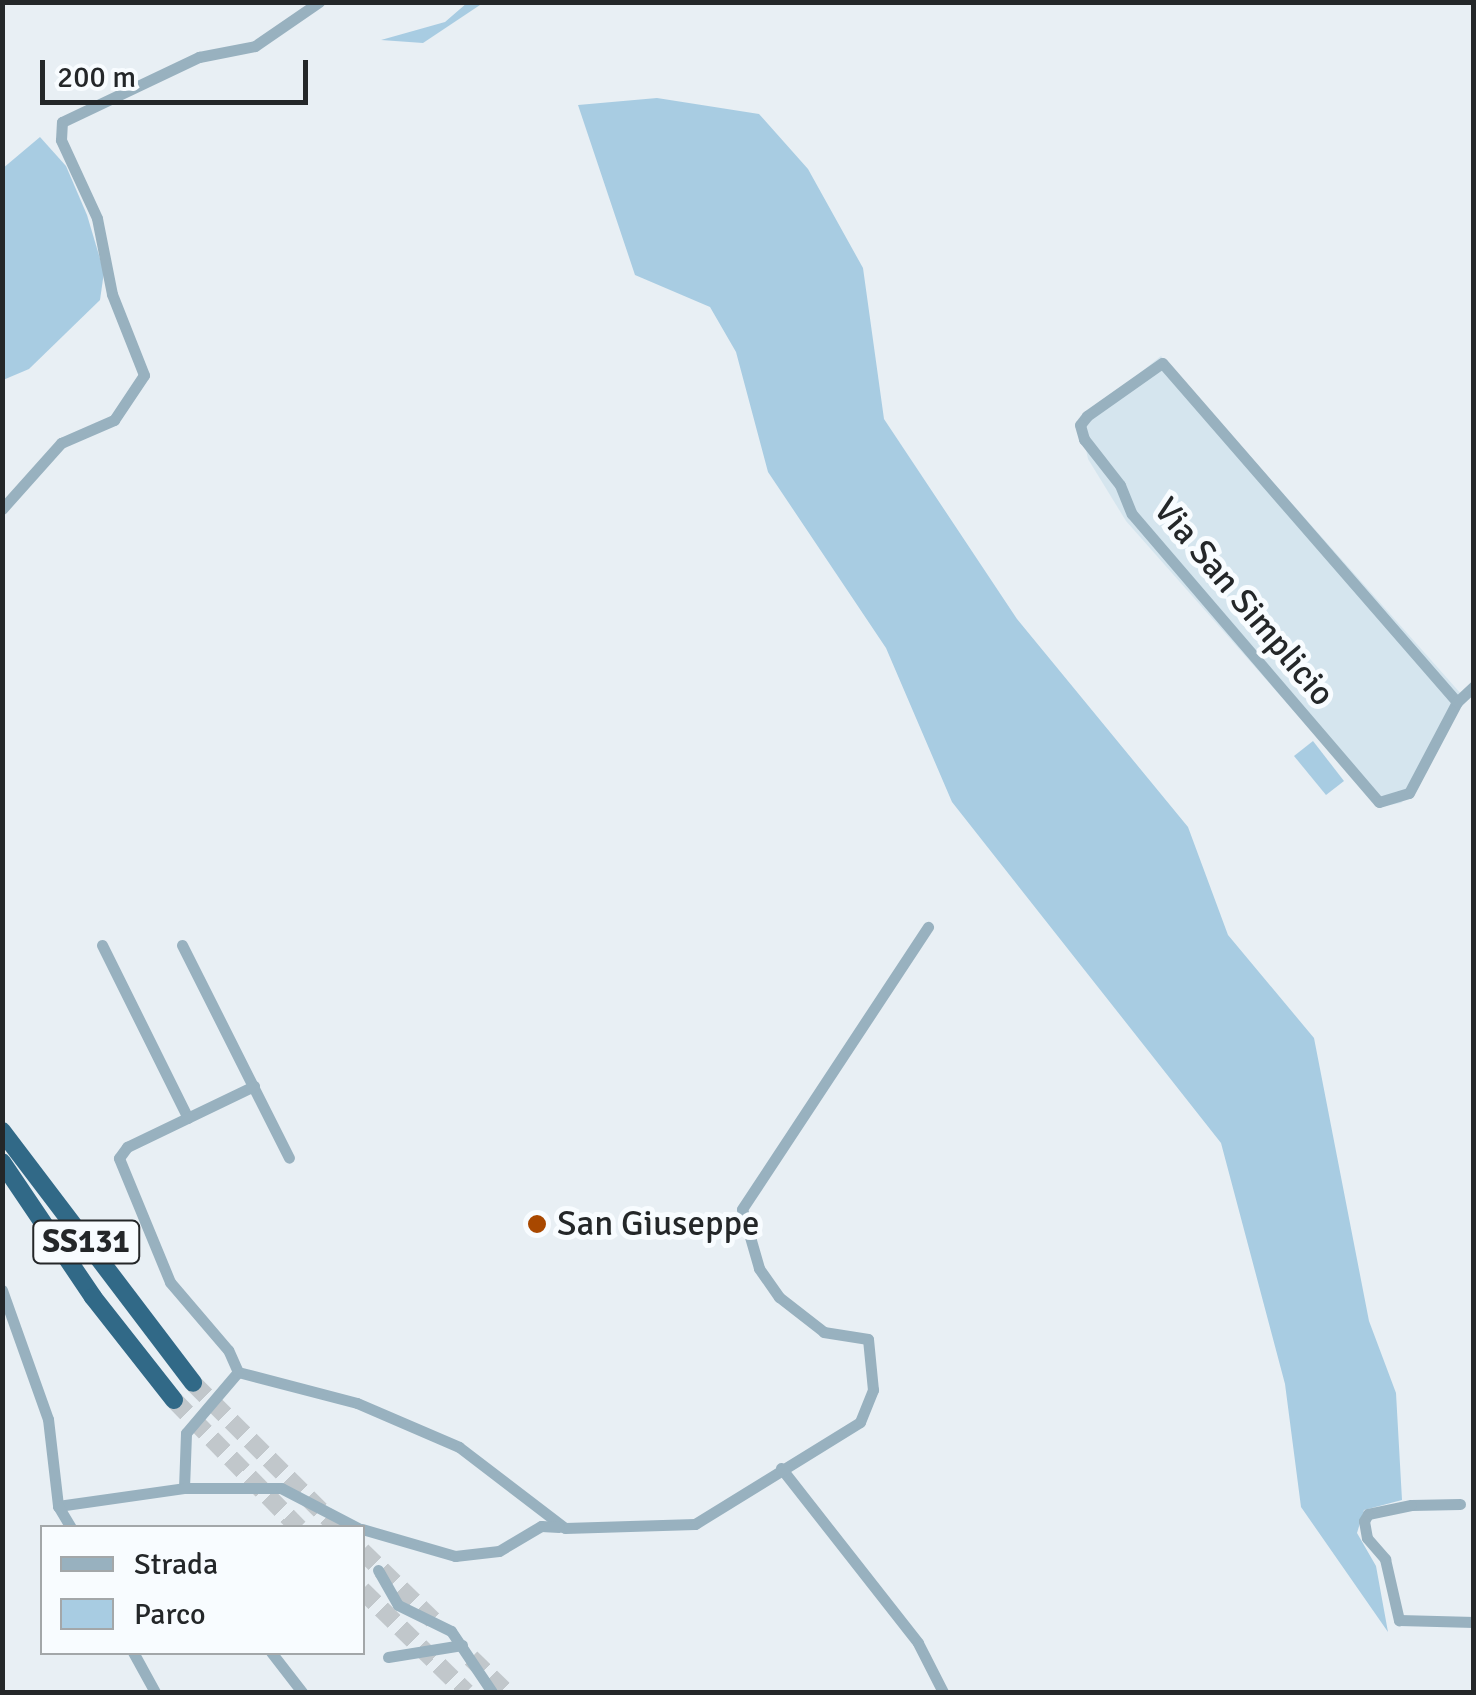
<!DOCTYPE html>
<style>
body{margin:0}
#map{position:relative;width:1476px;height:1695px;overflow:hidden;background:#e8eff4;font-family:Signika,sans-serif}
div>[style]{position:absolute}
.built>*{inset:0;background:#d5e5ee}
.green>*{inset:0;background:#a8cce2}
.highway-tunnel>*{height:18px;margin-top:-9px;transform-origin:0;background:repeating-linear-gradient(90deg,#c1c7cb 0 18px,transparent 0 27px)}
.minor>*{height:11px;margin:-5.5px;padding:0 5.5px;transform-origin:5.5px;border-radius:5.5px;background:#98b1bf}
.highway>*{height:18px;margin:-9px;padding:0 9px;transform-origin:9px;border-radius:9px;background:#316987}
.dots>*{width:28px;height:28px;translate:-50% -50%;box-sizing:border-box;border:5px solid #f8fcff;border-radius:50%}
span{translate:-50% -50%;white-space:nowrap;text-align:center;line-height:1.15;-webkit-text-stroke:10px #f8fcff;paint-order:stroke}
.shield-label span{padding:2px 8px;background:#f8fcff;border:2px solid;border-radius:8px;-webkit-text-stroke-width:0}
.shield-label{font-size:32px;color:#242729;font-weight:700}
.street-label{font-size:35px;color:#242729}
.poi-label{font-size:35px;color:#242729}
.left{translate:0 -50%;text-align:left}
.frame{position:absolute;inset:0;border:5px solid #242729;pointer-events:none}
.legend{position:absolute;left:40px;top:1525px;width:325px;height:130px;box-sizing:border-box;background:#f8fcff;border:2px solid #a3a7a9;margin:0;padding:12px 18px;list-style:none;font-size:30px;color:#242729}
.legend li{display:flex;align-items:center;gap:20px;height:50px}
.legend b{width:50px;border:2px solid #a3a7a9}
.scale{position:absolute;left:40px;top:60px;width:268px;height:45px;box-sizing:border-box;border:5px solid #242729;border-top:0;padding-left:12px;font-size:30px;line-height:35px;white-space:nowrap;color:#242729;-webkit-text-stroke:8px #f8fcff;paint-order:stroke}
</style>
<div id="map">
<div class="built">
<i style="clip-path:polygon(1161px 356px,1462px 695px,1419px 785px,1401px 803px,1384px 806px,1368px 795px,1126px 521px,1088px 459px,1080px 421px)"></i>
</div>
<div class="green">
<i style="clip-path:polygon(467px 3px,483px 3px,423px 43px,381px 40px,445px 22px)"></i>
<i style="clip-path:polygon(657px 98px,759px 114px,808px 169px,863px 268px,884px 419px,1017px 619px,1188px 827px,1228px 935px,1314px 1038px,1369px 1321px,1396px 1393px,1402px 1500px,1364px 1510px,1357px 1533px,1376px 1566px,1388px 1632px,1301px 1507px,1285px 1384px,1221px 1143px,952px 802px,886px 648px,768px 472px,736px 352px,710px 307px,635px 275px,578px 105px)"></i>
<i style="clip-path:polygon(40px 137px,66px 166px,87px 215px,104px 272px,100px 300px,29px 369px,3px 380px,2px 169px)"></i>
<i style="clip-path:polygon(1313px 741px,1344px 781px,1326px 795px,1294px 756px)"></i>
</div>
<div class="highway-tunnel">
<i style="left:193px;top:1383px;width:205px;rotate:45deg"></i>
<i style="left:174px;top:1400px;width:179px;rotate:45.7deg"></i>
<i style="left:362px;top:1551px;width:106px;rotate:44.2deg"></i>
<i style="left:362px;top:1590px;width:146px;rotate:44.4deg"></i>
<i style="left:471px;top:1658px;width:49px;rotate:44.2deg"></i>
</div>
<div class="minor">
<i style="left:2px;top:509px;width:89px;rotate:-48.2deg"></i>
<i style="left:61px;top:443px;width:58px;rotate:-23.5deg"></i>
<i style="left:114px;top:420px;width:54px;rotate:-56.3deg"></i>
<i style="left:144px;top:375px;width:87px;rotate:-111.6deg"></i>
<i style="left:112px;top:294px;width:77px;rotate:-101.2deg"></i>
<i style="left:97px;top:218px;width:86px;rotate:-114.8deg"></i>
<i style="left:61px;top:140px;width:18px;rotate:-87deg"></i>
<i style="left:62px;top:122px;width:152px;rotate:-25.4deg"></i>
<i style="left:199px;top:57px;width:57px;rotate:-11.1deg"></i>
<i style="left:255px;top:46px;width:78px;rotate:-34.5deg"></i>
<i style="left:1457px;top:702px;width:449px;rotate:-131deg"></i>
<i style="left:1162px;top:363px;width:92px;rotate:144.8deg"></i>
<i style="left:1087px;top:416px;width:11px;rotate:128deg"></i>
<i style="left:1080px;top:425px;width:15px;rotate:74deg"></i>
<i style="left:1084px;top:439px;width:58px;rotate:52deg"></i>
<i style="left:1120px;top:485px;width:31px;rotate:68deg"></i>
<i style="left:1132px;top:514px;width:379px;rotate:49.4deg"></i>
<i style="left:1379px;top:802px;width:31px;rotate:-17deg"></i>
<i style="left:1409px;top:793px;width:103px;rotate:-62.2deg"></i>
<i style="left:1457px;top:702px;width:23px;rotate:-43deg"></i>
<i style="left:102px;top:945px;width:193px;rotate:63.6deg"></i>
<i style="left:182px;top:945px;width:238px;rotate:63.3deg"></i>
<i style="left:2px;top:1290px;width:137px;rotate:70.4deg"></i>
<i style="left:48px;top:1419px;width:88px;rotate:83.4deg"></i>
<i style="left:238px;top:1372px;width:24px;rotate:-114deg"></i>
<i style="left:228px;top:1350px;width:89px;rotate:-130.5deg"></i>
<i style="left:170px;top:1282px;width:134px;rotate:-112.4deg"></i>
<i style="left:119px;top:1158px;width:14px;rotate:-54deg"></i>
<i style="left:127px;top:1147px;width:141px;rotate:-25.7deg"></i>
<i style="left:781px;top:1468px;width:222px;rotate:51.9deg"></i>
<i style="left:918px;top:1643px;width:55px;rotate:63deg"></i>
<i style="left:184px;top:1488px;width:55px;rotate:-87.9deg"></i>
<i style="left:186px;top:1433px;width:80px;rotate:-49.6deg"></i>
<i style="left:238px;top:1372px;width:123px;rotate:14.6deg"></i>
<i style="left:357px;top:1403px;width:111px;rotate:23.3deg"></i>
<i style="left:459px;top:1447px;width:133px;rotate:37.4deg"></i>
<i style="left:565px;top:1528px;width:130px;rotate:-1.8deg"></i>
<i style="left:695px;top:1524px;width:194px;rotate:-31.7deg"></i>
<i style="left:860px;top:1422px;width:35px;rotate:-68deg"></i>
<i style="left:873px;top:1390px;width:51px;rotate:-95.6deg"></i>
<i style="left:868px;top:1339px;width:45px;rotate:-171deg"></i>
<i style="left:824px;top:1332px;width:57px;rotate:-142.1deg"></i>
<i style="left:779px;top:1297px;width:35px;rotate:-125deg"></i>
<i style="left:759px;top:1268px;width:61px;rotate:-106.1deg"></i>
<i style="left:742px;top:1209px;width:338px;rotate:-56.6deg"></i>
<i style="left:1460px;top:1504px;width:49px;rotate:178.8deg"></i>
<i style="left:1411px;top:1505px;width:44px;rotate:168.2deg"></i>
<i style="left:1368px;top:1514px;width:8px;rotate:120deg"></i>
<i style="left:1364px;top:1521px;width:17px;rotate:80deg"></i>
<i style="left:1367px;top:1538px;width:28px;rotate:49deg"></i>
<i style="left:1385px;top:1559px;width:63px;rotate:77.1deg"></i>
<i style="left:1399px;top:1620px;width:75px;rotate:1.5deg"></i>
<i style="left:58px;top:1506px;width:127px;rotate:-8.1deg"></i>
<i style="left:184px;top:1488px;width:97px"></i>
<i style="left:281px;top:1488px;width:87px;rotate:27.5deg"></i>
<i style="left:58px;top:1506px;width:26px;rotate:59deg"></i>
<i style="left:362px;top:1529px;width:97px;rotate:16.2deg"></i>
<i style="left:455px;top:1556px;width:44px;rotate:-6.5deg"></i>
<i style="left:499px;top:1551px;width:49px;rotate:-30.8deg"></i>
<i style="left:541px;top:1526px;width:18px;rotate:3deg"></i>
<i style="left:378px;top:1570px;width:40px;rotate:60.3deg"></i>
<i style="left:398px;top:1605px;width:59px;rotate:26.1deg"></i>
<i style="left:451px;top:1631px;width:73px;rotate:56.1deg"></i>
<i style="left:133px;top:1652px;width:46px;rotate:61.2deg"></i>
<i style="left:271px;top:1652px;width:51px;rotate:52.2deg"></i>
<i style="left:388px;top:1657px;width:75px;rotate:-9.2deg"></i>
</div>
<div class="highway">
<i style="left:2px;top:1131px;width:316px;rotate:52.8deg"></i>
<i style="left:2px;top:1162px;width:163px;rotate:56deg"></i>
<i style="left:93px;top:1297px;width:131px;rotate:51.8deg"></i>
</div>
<div class="dots">
<i style="left:537px;top:1224px;background:#a84800"></i>
</div>
<div class="shield-label">
<span style="left:86px;top:1242px">SS131</span>
</div>
<div class="street-label">
<span style="left:1244px;top:602px;rotate:50deg">Via San Simplicio</span>
</div>
<div class="poi-label">
<span class="left" style="left:557px;top:1224px">San Giuseppe</span>
</div>
<div class="frame"></div>
<ul class="legend">
<li><b style="height:12px;background:#98b1bf"></b>Strada</li>
<li><b style="height:28px;background:#a8cce2"></b>Parco</li>
</ul>
<div class="scale">200 m</div>
</div>
